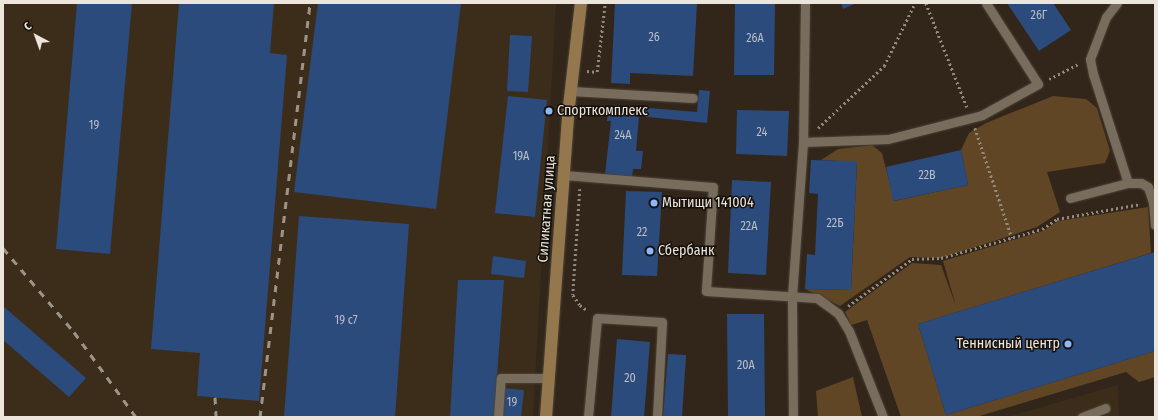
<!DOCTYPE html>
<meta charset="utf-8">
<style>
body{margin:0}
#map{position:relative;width:1158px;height:420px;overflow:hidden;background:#312619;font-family:"Fira Sans Condensed",sans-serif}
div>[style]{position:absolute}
.built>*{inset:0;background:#3c2d1a}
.green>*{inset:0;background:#604625}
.building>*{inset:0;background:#2b4b7d}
.path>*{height:2.5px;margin-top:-1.25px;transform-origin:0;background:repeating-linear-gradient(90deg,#938a7f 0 2px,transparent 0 5px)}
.roads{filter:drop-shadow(0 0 1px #4c4238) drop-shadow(0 0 1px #4c4238)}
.lane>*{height:9px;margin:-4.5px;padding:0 4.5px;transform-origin:4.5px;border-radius:4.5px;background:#786c5d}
.secondary>*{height:12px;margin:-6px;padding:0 6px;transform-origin:6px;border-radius:6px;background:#94774d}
.rail>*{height:3px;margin-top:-1.5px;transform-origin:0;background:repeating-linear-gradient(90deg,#9c9489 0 7px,transparent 0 14px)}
.dots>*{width:11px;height:11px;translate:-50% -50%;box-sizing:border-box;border:2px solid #15100b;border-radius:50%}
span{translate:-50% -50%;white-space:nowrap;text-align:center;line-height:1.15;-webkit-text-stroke:3px #15100b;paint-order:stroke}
.number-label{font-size:12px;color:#bcbec4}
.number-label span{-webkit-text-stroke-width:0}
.poi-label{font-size:14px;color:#ece5dc}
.left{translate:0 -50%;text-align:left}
.right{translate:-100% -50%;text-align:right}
.street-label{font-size:14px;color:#ece5dc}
.frame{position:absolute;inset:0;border:4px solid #ece5dc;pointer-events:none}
.north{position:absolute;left:16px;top:16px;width:40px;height:40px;-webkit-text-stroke:3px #15100b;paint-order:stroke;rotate:319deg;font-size:11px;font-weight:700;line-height:16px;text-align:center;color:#ece5dc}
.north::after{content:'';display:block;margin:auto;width:14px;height:18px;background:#ece5dc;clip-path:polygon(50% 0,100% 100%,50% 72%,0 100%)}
</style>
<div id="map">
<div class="built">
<i style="clip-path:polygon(3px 3px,556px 3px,533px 417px,3px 417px)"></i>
<i style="clip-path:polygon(1118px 385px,1119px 417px,1007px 417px)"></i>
</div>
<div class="green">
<i style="clip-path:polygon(1053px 96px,1086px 99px,1097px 108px,1110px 151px,1105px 163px,1047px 172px,1060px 212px,1037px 227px,941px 258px,910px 257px,840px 306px,805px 289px,851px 290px,857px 162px,821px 160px,838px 149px,872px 145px,882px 153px,894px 201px,968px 185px,961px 150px,969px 133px,986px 123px)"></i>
<i style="clip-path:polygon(1148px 207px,1151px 253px,918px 324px,946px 415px,1155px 351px,1155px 377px,1139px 382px,1126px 372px,976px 417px,901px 417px,867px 320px,851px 325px,845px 312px,912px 263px,941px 265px,956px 306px,943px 261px,1043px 231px,1058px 221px)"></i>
<i style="clip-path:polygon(853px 377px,862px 417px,818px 417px,816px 391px)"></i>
</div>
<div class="building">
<i style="clip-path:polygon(77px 3px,132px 3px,110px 254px,56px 249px)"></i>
<i style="clip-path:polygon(179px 3px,274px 3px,270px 53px,287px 55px,259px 401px,197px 396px,200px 353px,151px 349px)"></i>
<i style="clip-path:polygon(318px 3px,461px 3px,436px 209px,294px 192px)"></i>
<i style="clip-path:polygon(615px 3px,697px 3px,693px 76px,630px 73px,630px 84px,611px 83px)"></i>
<i style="clip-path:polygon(735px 3px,775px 3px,774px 75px,734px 75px)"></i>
<i style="clip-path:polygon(841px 3px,857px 3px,843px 9px)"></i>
<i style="clip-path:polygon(1007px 3px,1053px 3px,1071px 30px,1039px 51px)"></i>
<i style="clip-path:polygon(510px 35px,532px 36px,528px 92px,507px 91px)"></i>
<i style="clip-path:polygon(699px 90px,710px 91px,707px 123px,639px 116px,636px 151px,643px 151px,641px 169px,633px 169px,632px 177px,605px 174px,611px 121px,607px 121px,608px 109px,612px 109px,613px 105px,697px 112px)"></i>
<i style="clip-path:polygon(508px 96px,547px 100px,535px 217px,495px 213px)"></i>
<i style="clip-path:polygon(737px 110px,789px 111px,787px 156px,736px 154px)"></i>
<i style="clip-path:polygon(961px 150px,968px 185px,893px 201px,886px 167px)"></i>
<i style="clip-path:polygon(811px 160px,857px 161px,851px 290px,805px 289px,807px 254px,815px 255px,818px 194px,809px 193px)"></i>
<i style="clip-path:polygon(732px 180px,771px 182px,766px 275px,728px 273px)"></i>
<i style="clip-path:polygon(626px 191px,662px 192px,657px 276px,622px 275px)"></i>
<i style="clip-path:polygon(299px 216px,409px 224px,395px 417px,284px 417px)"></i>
<i style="clip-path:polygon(1155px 252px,1155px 351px,946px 415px,918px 324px)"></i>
<i style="clip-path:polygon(493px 256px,526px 261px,524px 278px,491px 274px)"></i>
<i style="clip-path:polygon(458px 280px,504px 280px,494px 417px,450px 417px)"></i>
<i style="clip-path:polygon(3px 306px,86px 378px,69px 397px,3px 340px)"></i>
<i style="clip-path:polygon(727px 314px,764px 314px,765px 417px,728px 417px)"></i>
<i style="clip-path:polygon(617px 339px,650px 342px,644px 417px,611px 417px)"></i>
<i style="clip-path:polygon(668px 354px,686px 355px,682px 417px,663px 417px)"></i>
<i style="clip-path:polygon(503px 388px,524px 390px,521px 417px,500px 417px)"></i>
</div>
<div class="path">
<i style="left:926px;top:3px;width:112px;rotate:68.5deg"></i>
<i style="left:587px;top:71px;width:10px;rotate:6deg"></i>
<i style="left:597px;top:72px;width:69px;rotate:-83.4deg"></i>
<i style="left:1049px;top:79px;width:34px;rotate:-27deg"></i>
<i style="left:818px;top:128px;width:91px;rotate:-43.2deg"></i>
<i style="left:884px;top:66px;width:70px;rotate:-63.8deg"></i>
<i style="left:975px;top:128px;width:116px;rotate:71.4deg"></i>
<i style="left:580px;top:189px;width:106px;rotate:93.8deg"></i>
<i style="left:573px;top:295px;width:12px;rotate:55deg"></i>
<i style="left:580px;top:305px;width:9px;rotate:36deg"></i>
<i style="left:848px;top:306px;width:79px;rotate:-36.3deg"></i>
<i style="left:912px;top:259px;width:29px;rotate:-2deg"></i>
<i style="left:941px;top:258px;width:105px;rotate:-16deg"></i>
<i style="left:1042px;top:229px;width:18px;rotate:-34deg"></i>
<i style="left:1057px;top:219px;width:85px;rotate:-10.1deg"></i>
</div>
<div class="roads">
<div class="lane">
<i style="left:805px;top:3px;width:139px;rotate:90.8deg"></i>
<i style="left:803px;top:142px;width:85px;rotate:-2deg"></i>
<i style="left:888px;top:139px;width:97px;rotate:-14.3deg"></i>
<i style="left:982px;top:115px;width:64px;rotate:-29deg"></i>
<i style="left:1038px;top:84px;width:96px;rotate:-122.7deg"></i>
<i style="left:1117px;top:3px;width:18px;rotate:128deg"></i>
<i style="left:1106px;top:17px;width:45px;rotate:110.9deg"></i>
<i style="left:1090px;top:59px;width:15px;rotate:79deg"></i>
<i style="left:1093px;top:74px;width:114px;rotate:72.2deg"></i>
<i style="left:571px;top:91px;width:122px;rotate:3.3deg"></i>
<i style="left:564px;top:175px;width:149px;rotate:4.6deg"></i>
<i style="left:713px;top:187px;width:104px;rotate:93.9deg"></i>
<i style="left:706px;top:291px;width:111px;rotate:3.6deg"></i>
<i style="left:817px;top:298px;width:26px;rotate:36deg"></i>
<i style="left:838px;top:313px;width:21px;rotate:59deg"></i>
<i style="left:849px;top:331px;width:92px;rotate:68.4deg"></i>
<i style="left:1070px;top:198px;width:60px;rotate:-14.5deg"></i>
<i style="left:1128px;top:183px;width:13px"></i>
<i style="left:1141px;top:183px;width:8px;rotate:30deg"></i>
<i style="left:1148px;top:187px;width:16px;rotate:72deg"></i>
<i style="left:1153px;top:202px;width:23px;rotate:85deg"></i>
<i style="left:498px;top:417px;width:39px;rotate:-86deg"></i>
<i style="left:501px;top:378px;width:48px"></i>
<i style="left:588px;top:417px;width:99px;rotate:-84.8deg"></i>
<i style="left:597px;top:318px;width:65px;rotate:3.5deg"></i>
<i style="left:662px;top:322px;width:95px;rotate:93deg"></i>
<i style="left:793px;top:417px;width:121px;rotate:-90.5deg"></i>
<i style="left:792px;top:296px;width:154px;rotate:-85.9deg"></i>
<i style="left:1082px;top:417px;width:25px;rotate:-21deg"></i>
</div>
<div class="secondary">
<i style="left:546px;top:417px;width:303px;rotate:-85.8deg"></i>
<i style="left:568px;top:115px;width:113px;rotate:-83.4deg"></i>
</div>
</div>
<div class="rail">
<i style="left:3px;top:248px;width:110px;rotate:49.8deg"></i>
<i style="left:74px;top:332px;width:105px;rotate:53.9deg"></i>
<i style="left:215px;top:397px;width:20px;rotate:87deg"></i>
<i style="left:260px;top:417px;width:417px;rotate:-83.1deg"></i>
</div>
<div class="dots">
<i style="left:549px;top:111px;background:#8db9fc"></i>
<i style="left:654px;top:203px;background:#8db9fc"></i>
<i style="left:650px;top:251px;background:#8db9fc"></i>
<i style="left:1068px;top:344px;background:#8db9fc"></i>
</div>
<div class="number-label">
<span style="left:1039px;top:16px">26Г</span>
<span style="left:654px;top:38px">26</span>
<span style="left:755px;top:39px">26А</span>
<span style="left:94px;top:126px">19</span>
<span style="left:762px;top:133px">24</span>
<span style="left:623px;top:136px">24А</span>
<span style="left:521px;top:157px">19А</span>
<span style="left:927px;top:176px">22В</span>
<span style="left:835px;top:224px">22Б</span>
<span style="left:749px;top:227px">22А</span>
<span style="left:642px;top:233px">22</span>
<span style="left:346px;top:321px">19 с7</span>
<span style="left:746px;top:366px">20А</span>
<span style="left:630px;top:379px">20</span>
<span style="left:512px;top:403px">19</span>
</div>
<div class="poi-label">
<span class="left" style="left:557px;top:111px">Спорткомплекс</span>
<span class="left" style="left:662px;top:203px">Мытищи 141004</span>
<span class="left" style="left:658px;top:251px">Сбербанк</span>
<span class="right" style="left:1060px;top:344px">Теннисный центр</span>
</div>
<div class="street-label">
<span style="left:547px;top:209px;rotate:-86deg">Силикатная улица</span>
</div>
<div class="frame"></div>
<div class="north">С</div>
</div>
